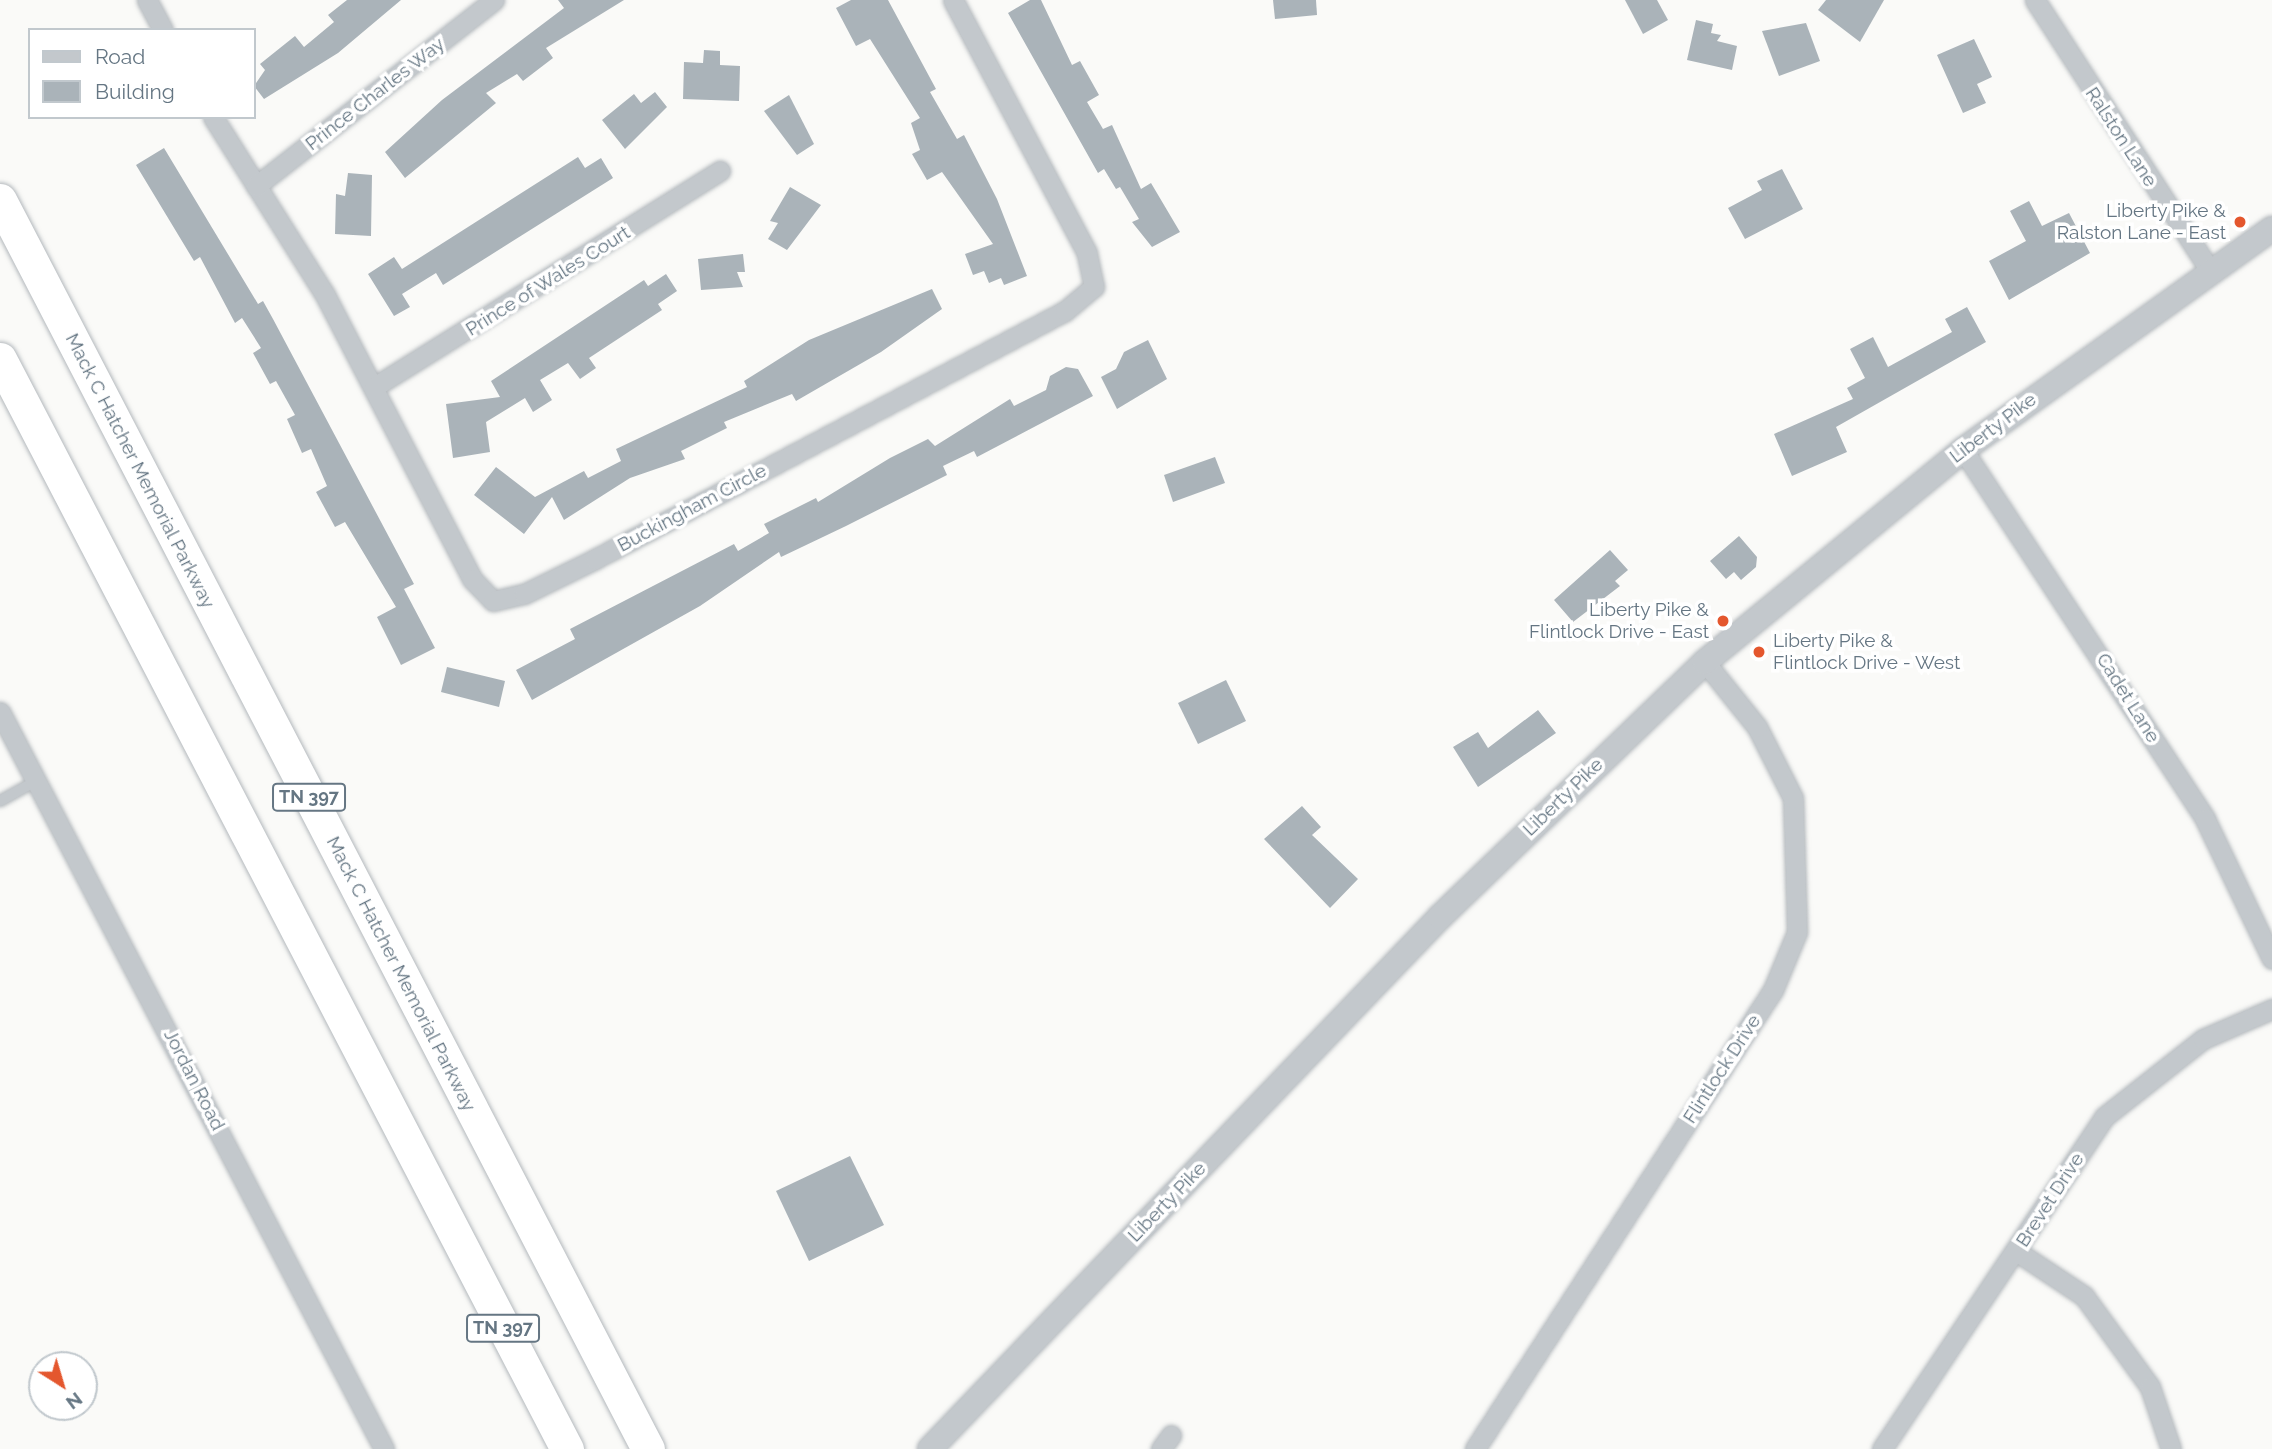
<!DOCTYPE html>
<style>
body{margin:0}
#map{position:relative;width:2272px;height:1449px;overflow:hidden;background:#fafaf8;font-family:Raleway,sans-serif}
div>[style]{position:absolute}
.building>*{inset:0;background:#aab3b9}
.roads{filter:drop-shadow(0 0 2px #b4b9bd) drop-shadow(0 0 2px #b4b9bd)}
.service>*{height:10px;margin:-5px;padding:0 5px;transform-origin:5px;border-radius:5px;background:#c3c8cc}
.minor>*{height:19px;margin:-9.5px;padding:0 9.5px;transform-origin:9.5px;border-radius:9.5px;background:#c3c8cc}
.tertiary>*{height:24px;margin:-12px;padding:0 12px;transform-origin:12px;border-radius:12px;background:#c3c8cc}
.trunk>*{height:33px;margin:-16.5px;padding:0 16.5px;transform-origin:16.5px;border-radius:16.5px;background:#fff}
.dots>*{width:19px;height:19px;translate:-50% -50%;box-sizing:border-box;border:4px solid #fff;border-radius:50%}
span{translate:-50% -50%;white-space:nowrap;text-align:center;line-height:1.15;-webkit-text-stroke:7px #fff;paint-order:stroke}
.shield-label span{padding:2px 5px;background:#fff;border:2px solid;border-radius:5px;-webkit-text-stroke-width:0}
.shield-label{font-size:18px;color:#657683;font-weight:700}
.street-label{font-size:19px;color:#657683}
.poi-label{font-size:19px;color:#657683}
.right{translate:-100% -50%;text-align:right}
.left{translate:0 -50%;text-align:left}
.legend{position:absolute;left:28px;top:28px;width:228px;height:91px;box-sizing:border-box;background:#fff;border:2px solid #c1c8cd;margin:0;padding:9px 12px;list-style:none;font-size:21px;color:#657683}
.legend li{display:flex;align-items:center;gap:14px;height:35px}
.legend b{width:35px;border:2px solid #c1c8cd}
.north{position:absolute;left:28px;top:1351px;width:70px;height:70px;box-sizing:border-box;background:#fff;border:2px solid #c1c8cd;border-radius:50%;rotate:143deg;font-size:19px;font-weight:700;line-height:28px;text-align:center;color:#657683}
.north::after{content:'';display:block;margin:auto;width:24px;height:32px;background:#e4572e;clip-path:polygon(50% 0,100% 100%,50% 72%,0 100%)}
</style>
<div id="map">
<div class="building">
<i style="clip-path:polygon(347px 0,401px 0,338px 53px,264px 99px,254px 86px,265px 70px,260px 64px,295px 36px,304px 47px,334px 22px,328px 15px)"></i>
<i style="clip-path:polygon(558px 0,624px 0,546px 48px,553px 58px,523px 81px,517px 74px,486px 93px,496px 103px,405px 178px,385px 152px,442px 100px,564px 8px)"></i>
<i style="clip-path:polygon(851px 0,888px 0,936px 89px,930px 92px,957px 139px,964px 135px,997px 199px,1027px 276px,1004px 285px,1001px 278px,989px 283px,984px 271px,973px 275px,965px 254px,993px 244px,942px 172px,927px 180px,912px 154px,920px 150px,911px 123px,920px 118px,870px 39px,856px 46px,836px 8px)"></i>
<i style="clip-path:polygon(1030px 0,1041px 0,1072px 65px,1080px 61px,1099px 95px,1087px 102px,1103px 129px,1112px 125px,1141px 189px,1151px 183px,1180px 232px,1152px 247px,1132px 222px,1139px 219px,1120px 187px,1116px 189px,1104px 169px,1098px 173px,1008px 13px)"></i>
<i style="clip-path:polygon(1273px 0,1316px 0,1317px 15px,1275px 19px)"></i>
<i style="clip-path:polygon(1625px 0,1657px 0,1668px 20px,1643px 34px)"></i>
<i style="clip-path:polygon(1826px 0,1884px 0,1860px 42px,1818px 10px)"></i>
<i style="clip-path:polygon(1696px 20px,1713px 24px,1711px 33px,1721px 35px,1717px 41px,1737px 46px,1732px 70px,1687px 60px)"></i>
<i style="clip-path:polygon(1806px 23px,1820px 61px,1779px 76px,1762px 31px)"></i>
<i style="clip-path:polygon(1974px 39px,1992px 77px,1977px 84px,1986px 103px,1963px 113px,1937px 55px)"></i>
<i style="clip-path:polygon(704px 50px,720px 51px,720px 65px,740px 66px,739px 101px,683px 99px,684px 62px,703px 63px)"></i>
<i style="clip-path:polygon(655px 92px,667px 107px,625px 149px,602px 120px,634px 94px,641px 103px)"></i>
<i style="clip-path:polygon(789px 95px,814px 144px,797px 155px,764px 111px)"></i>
<i style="clip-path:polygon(164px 148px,258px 304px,263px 301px,273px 319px,414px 584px,404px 589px,435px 648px,401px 665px,377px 617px,396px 607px,345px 522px,335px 527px,316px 492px,327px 486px,311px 449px,302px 453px,287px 419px,295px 415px,276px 381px,270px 384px,253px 353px,261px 348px,242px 318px,235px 323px,200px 257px,194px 261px,136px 165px)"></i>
<i style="clip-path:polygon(578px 157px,585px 168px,601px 158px,613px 178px,443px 285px,436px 273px,402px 294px,410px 307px,394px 316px,368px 274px,394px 257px,402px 269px)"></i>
<i style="clip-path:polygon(1782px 169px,1803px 209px,1745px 239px,1728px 208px,1762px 190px,1757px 181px)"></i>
<i style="clip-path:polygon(348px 173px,372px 175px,371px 236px,335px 234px,336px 194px,345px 196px)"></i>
<i style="clip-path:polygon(790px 187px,821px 205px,787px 250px,768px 239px,778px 223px,770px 221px)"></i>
<i style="clip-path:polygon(2029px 201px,2042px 226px,2069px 213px,2090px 253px,2009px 300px,1989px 261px,2026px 241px,2010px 211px)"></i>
<i style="clip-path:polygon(743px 254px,745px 272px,737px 272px,743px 287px,701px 290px,698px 259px)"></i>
<i style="clip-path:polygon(666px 274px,677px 291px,658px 304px,662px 310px,589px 358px,596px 368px,580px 379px,568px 363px,540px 380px,552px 400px,533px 412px,525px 398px,486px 422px,490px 452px,453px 458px,446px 404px,500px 397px,491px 381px,644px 280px,648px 286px)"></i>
<i style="clip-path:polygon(932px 289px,942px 309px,881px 352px,796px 401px,792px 394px,724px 422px,727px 428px,681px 451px,685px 459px,630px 478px,564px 520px,552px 497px,524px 534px,474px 495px,496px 467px,535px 497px,584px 471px,588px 478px,621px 461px,616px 449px,747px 387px,744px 381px,809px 340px)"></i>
<i style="clip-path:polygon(1967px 307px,1986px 342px,1836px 427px,1847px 452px,1792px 476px,1774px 434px,1853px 399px,1847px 388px,1865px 378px,1850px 349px,1873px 337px,1888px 367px,1952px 332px,1945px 319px)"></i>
<i style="clip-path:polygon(1148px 340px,1167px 379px,1117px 409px,1101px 377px,1116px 369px,1124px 352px)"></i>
<i style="clip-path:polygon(1066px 367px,1078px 369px,1093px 396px,977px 457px,974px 451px,943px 466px,947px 475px,846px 526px,781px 557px,779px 552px,700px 606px,532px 700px,516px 670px,575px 639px,570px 629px,734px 544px,738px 551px,769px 533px,764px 524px,816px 498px,818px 502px,890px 458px,928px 439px,935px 446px,1010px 399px,1014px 406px,1046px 390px,1050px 376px)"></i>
<i style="clip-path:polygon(1215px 457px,1225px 483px,1173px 502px,1164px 475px)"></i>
<i style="clip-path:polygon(1739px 536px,1757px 557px,1756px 567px,1741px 580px,1734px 572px,1726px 579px,1710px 561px)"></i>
<i style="clip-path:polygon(1610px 550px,1628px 570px,1615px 581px,1620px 586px,1573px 622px,1554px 600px)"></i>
<i style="clip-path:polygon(447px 667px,505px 681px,499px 707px,441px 692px)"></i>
<i style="clip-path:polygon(1226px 680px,1246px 721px,1198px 744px,1178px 703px)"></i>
<i style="clip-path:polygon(1538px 710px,1556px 733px,1478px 787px,1453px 747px,1478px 732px,1488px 748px)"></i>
<i style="clip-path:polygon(1302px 806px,1321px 827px,1312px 835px,1358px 879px,1330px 908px,1264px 839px)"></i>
<i style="clip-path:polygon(850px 1156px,884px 1225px,809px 1261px,776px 1191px)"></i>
</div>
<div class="roads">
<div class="service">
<i style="left:0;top:801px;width:43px;rotate:-28.9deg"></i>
</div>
<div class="minor">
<i style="left:147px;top:0;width:34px;rotate:62deg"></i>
<i style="left:2035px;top:0;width:323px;rotate:57.1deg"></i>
<i style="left:213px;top:117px;width:210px;rotate:57.8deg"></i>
<i style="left:325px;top:295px;width:320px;rotate:62.6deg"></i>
<i style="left:472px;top:579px;width:30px;rotate:46deg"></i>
<i style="left:493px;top:601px;width:32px;rotate:-13deg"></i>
<i style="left:524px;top:594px;width:79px;rotate:-26.2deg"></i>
<i style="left:595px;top:559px;width:531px;rotate:-27.82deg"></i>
<i style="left:1065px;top:311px;width:38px;rotate:-40deg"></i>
<i style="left:1094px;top:287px;width:35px;rotate:-102deg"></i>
<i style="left:1087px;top:253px;width:286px;rotate:-117.9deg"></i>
<i style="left:256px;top:186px;width:302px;rotate:-38deg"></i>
<i style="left:374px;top:387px;width:408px;rotate:-32deg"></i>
<i style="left:1963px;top:450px;width:441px;rotate:56.7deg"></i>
<i style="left:2205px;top:819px;width:155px;rotate:64.4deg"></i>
<i style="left:0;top:712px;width:831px;rotate:62.48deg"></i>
<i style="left:2016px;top:1251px;width:82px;rotate:33.5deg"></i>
<i style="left:2084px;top:1296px;width:112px;rotate:54deg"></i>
<i style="left:2150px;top:1387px;width:65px;rotate:71.3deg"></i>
<i style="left:1161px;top:1449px;width:17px;rotate:-54deg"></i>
<i style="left:1475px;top:1449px;width:547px;rotate:-57.01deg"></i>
<i style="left:1773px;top:990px;width:63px;rotate:-67.5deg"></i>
<i style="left:1797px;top:932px;width:134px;rotate:-91.7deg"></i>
<i style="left:1793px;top:798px;width:80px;rotate:-116.9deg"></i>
<i style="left:1757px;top:727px;width:83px;rotate:-128.7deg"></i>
<i style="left:1882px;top:1449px;width:399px;rotate:-56.2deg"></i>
<i style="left:2104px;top:1117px;width:126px;rotate:-38.2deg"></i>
<i style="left:2203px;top:1039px;width:75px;rotate:-23.5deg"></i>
</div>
<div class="tertiary">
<i style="left:930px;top:1449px;width:737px;rotate:-46.21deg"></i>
<i style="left:1440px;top:917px;width:368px;rotate:-43.9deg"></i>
<i style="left:1705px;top:662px;width:334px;rotate:-39.4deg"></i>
<i style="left:1963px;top:450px;width:380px;rotate:-35.6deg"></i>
</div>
<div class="trunk">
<i style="left:0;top:200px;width:1407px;rotate:62.58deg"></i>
<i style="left:0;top:359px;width:1229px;rotate:62.52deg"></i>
</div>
</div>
<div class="dots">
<i style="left:2240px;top:222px;background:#e4572e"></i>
<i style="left:1723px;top:621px;background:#e4572e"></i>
<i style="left:1759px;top:652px;background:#e4572e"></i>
</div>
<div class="shield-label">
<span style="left:309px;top:797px">TN 397</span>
<span style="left:503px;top:1328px">TN 397</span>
</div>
<div class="street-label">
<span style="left:375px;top:94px;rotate:-38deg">Prince Charles Way</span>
<span style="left:2121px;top:137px;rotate:57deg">Ralston Lane</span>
<span style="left:548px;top:281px;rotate:-32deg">Prince of Wales Court</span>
<span style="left:1993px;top:428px;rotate:-37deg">Liberty Pike</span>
<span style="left:140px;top:471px;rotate:63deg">Mack C Hatcher Memorial Parkway</span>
<span style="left:692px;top:508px;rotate:-28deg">Buckingham Circle</span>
<span style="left:2128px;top:698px;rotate:58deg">Cadet Lane</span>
<span style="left:1563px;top:797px;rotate:-44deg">Liberty Pike</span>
<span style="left:401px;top:974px;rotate:63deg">Mack C Hatcher Memorial Parkway</span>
<span style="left:1722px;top:1069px;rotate:-57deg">Flintlock Drive</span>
<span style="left:194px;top:1080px;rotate:63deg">Jordan Road</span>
<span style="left:2050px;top:1200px;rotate:-57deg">Brevet Drive</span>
<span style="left:1167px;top:1202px;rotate:-46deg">Liberty Pike</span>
</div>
<div class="poi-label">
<span class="right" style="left:2226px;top:222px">Liberty Pike &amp;<br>Ralston Lane - East</span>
<span class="right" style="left:1709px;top:621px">Liberty Pike &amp;<br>Flintlock Drive - East</span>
<span class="left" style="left:1773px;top:652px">Liberty Pike &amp;<br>Flintlock Drive - West</span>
</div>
<ul class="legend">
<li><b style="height:9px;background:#c3c8cc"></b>Road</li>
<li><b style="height:19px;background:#aab3b9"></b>Building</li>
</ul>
<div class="north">N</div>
</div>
